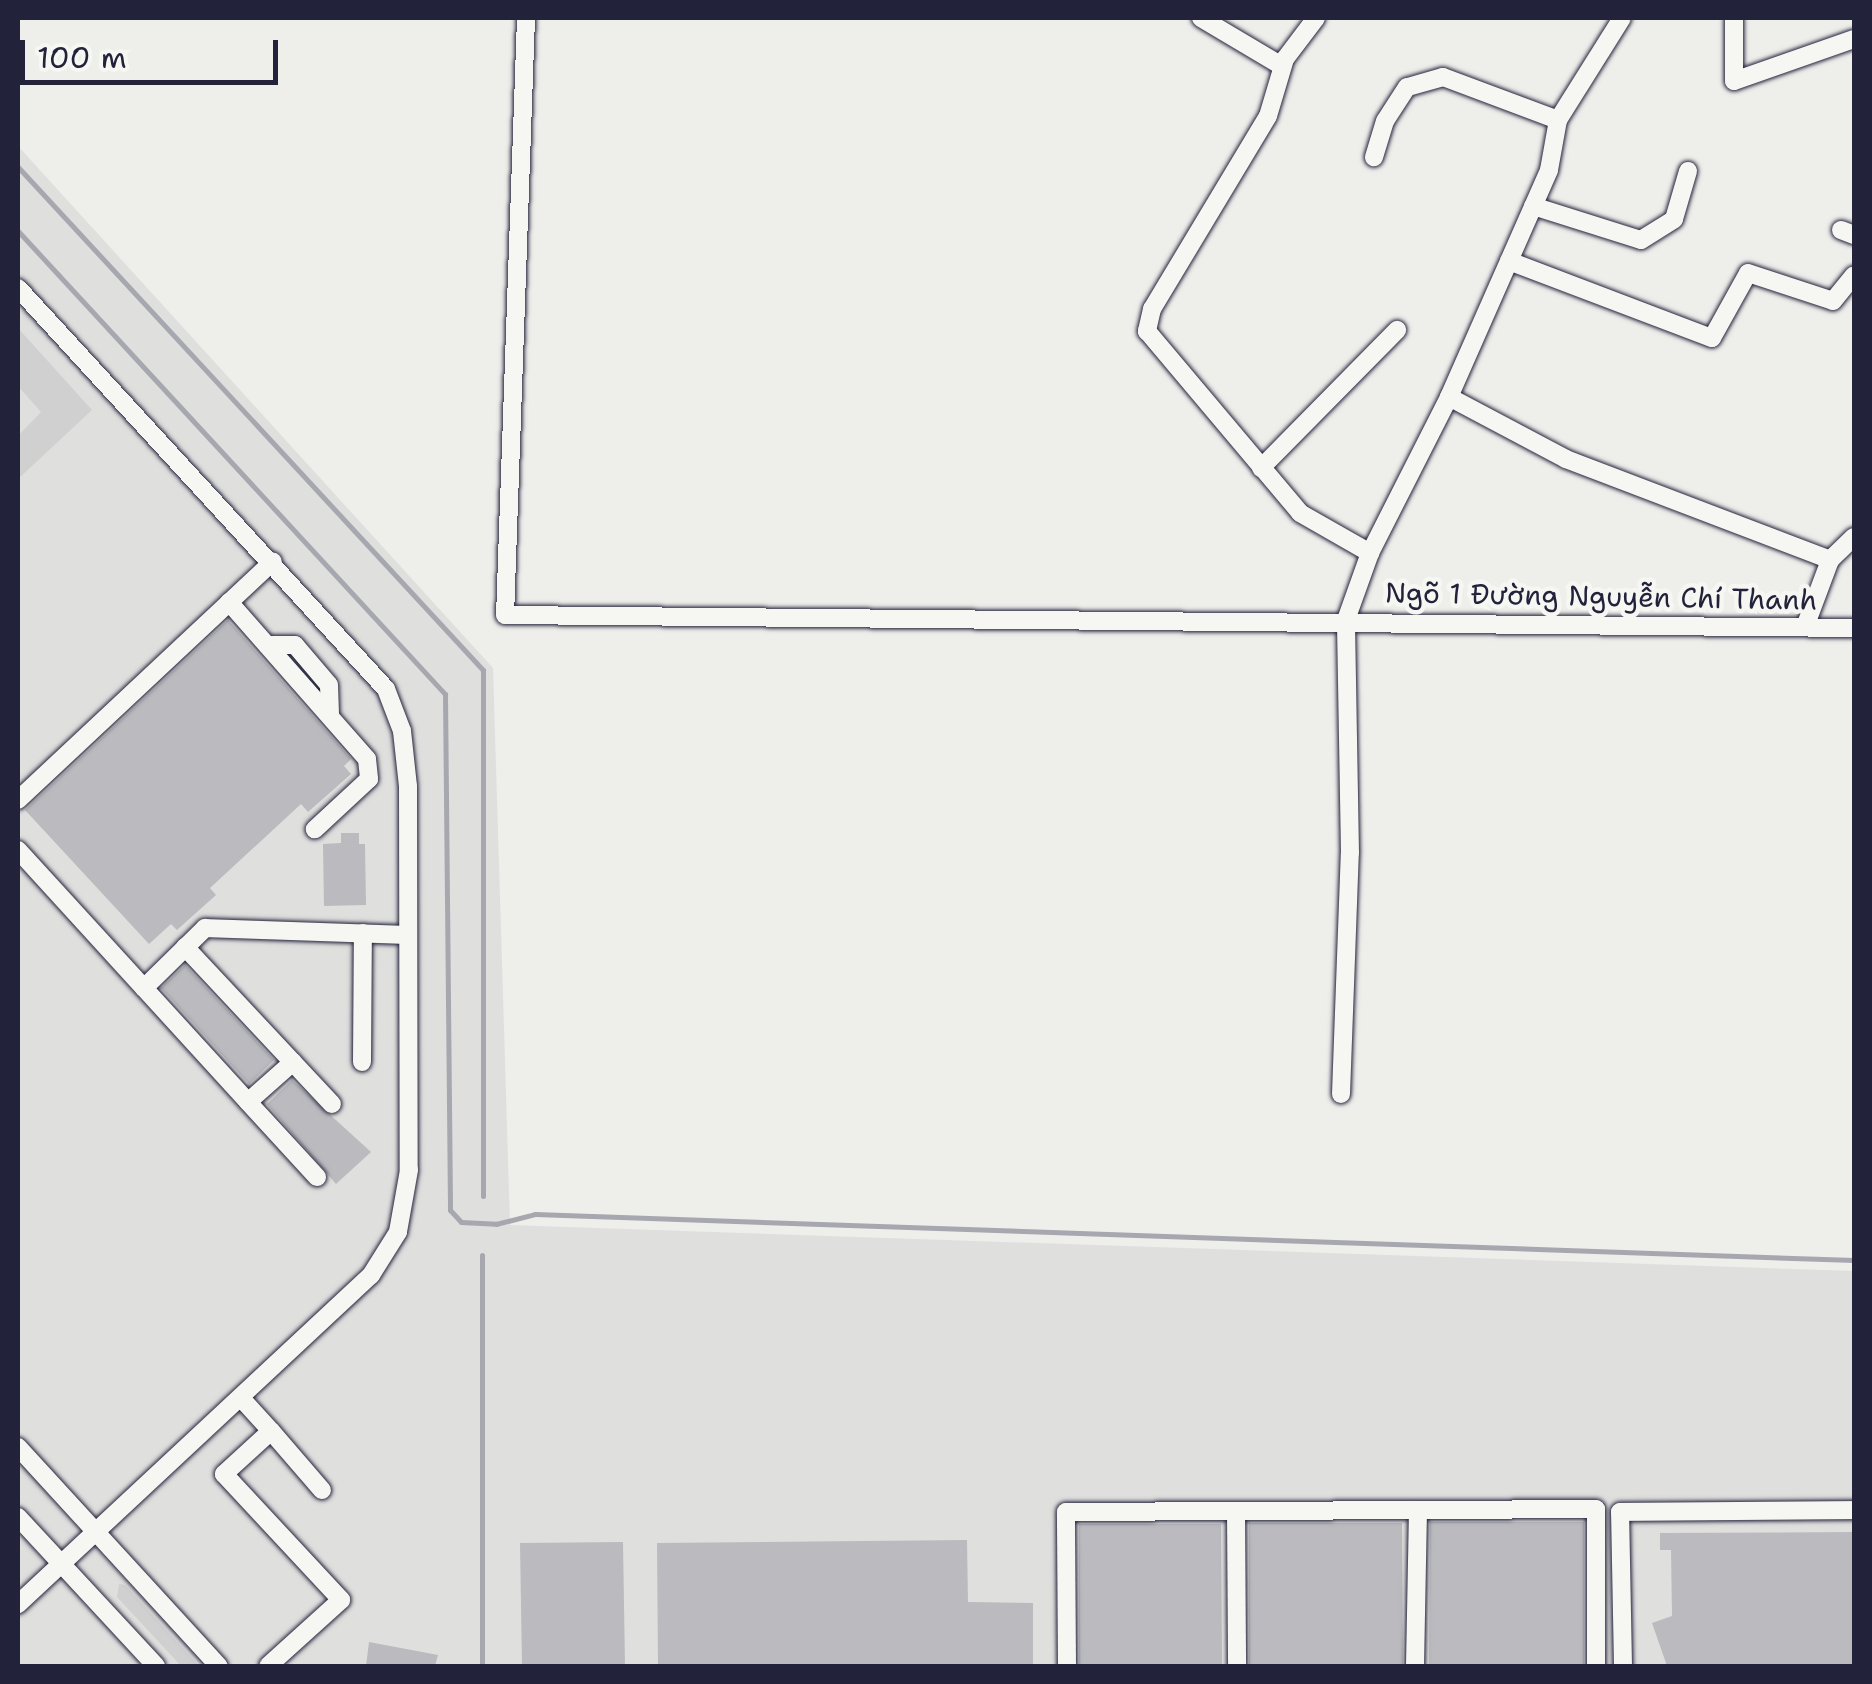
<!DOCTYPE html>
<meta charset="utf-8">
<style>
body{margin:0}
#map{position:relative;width:1872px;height:1684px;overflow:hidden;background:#eeeeeb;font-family:"Shantell Sans",sans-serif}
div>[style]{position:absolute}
.built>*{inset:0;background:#dfdfde}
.green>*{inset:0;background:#d0d0d1}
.stream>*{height:5px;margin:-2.5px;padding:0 2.5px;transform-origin:2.5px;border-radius:2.5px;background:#a7a7af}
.building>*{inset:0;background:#bbbbbf}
.roads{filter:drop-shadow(0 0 2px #22223b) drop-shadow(0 0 2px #22223b)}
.minor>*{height:18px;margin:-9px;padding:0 9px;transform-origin:9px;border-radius:9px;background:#f6f6f2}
span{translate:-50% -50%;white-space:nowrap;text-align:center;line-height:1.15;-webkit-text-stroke:9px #f6f6f2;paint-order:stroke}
.street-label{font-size:28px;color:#22223b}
.frame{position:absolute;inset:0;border:20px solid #22223b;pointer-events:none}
.scale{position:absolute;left:20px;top:40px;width:258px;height:45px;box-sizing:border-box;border:5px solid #22223b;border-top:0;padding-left:12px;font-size:30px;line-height:35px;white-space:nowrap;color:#22223b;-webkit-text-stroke:8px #f6f6f2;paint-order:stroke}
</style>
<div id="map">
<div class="built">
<i style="clip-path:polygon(18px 146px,493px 668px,510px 1225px,1854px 1271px,1854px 1666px,18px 1666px)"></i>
</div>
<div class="green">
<i style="clip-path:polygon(18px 328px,92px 410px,18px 479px,18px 436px,41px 412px,18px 386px)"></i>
<i style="clip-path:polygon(119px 1584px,125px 1585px,199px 1666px,181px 1666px,117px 1597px)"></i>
</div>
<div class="stream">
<i style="left:18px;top:167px;width:685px;rotate:47.25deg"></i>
<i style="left:483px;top:670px;width:526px;rotate:90deg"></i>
<i style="left:18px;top:231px;width:630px;rotate:47.32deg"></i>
<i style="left:445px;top:694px;width:516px;rotate:89.44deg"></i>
<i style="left:450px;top:1210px;width:16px;rotate:47deg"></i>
<i style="left:461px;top:1222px;width:35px;rotate:3deg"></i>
<i style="left:496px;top:1224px;width:40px;rotate:-14.4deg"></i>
<i style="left:535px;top:1214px;width:1320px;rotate:2deg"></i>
<i style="left:482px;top:1666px;width:411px;rotate:-90deg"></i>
</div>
<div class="building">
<i style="clip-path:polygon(228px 620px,351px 759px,344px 766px,351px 774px,308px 812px,301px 804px,210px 888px,216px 895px,177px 930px,171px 924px,149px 944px,25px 810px)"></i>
<i style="clip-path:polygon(341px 833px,359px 833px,359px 844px,365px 844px,366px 905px,324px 906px,323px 844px,341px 843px)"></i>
<i style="clip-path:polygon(185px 965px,274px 1060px,249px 1084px,161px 988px)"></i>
<i style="clip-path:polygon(292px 1080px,371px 1152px,336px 1184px,267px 1104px)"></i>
<i style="clip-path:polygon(1430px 1522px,1584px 1522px,1584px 1666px,1429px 1666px)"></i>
<i style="clip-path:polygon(1249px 1523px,1402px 1523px,1403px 1666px,1249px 1666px)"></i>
<i style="clip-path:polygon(1079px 1524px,1221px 1524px,1222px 1666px,1079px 1666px)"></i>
<i style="clip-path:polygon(1854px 1532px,1854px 1666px,1667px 1666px,1652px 1623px,1672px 1616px,1671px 1550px,1660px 1550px,1660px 1533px)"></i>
<i style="clip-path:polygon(967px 1540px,968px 1602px,1033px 1603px,1033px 1666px,658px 1666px,657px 1543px)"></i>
<i style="clip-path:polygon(623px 1542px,625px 1666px,522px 1666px,520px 1543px)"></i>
<i style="clip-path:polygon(369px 1642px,438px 1655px,435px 1666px,366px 1666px)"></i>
</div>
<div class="roads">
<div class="minor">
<i style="left:526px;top:18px;width:597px;rotate:92.01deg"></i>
<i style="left:505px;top:615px;width:1349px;rotate:0.55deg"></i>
<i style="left:1201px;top:18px;width:94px;rotate:30.7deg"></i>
<i style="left:1316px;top:18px;width:51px;rotate:127.1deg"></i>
<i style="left:1285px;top:59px;width:59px;rotate:106.6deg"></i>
<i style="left:1268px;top:116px;width:225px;rotate:121deg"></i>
<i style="left:1152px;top:309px;width:23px;rotate:103deg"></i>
<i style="left:1147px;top:331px;width:238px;rotate:49.9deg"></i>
<i style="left:1300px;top:513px;width:81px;rotate:29.7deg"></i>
<i style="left:1734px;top:20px;width:61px;rotate:90deg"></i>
<i style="left:1734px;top:81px;width:127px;rotate:-19.3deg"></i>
<i style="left:1558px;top:120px;width:120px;rotate:-57.9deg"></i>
<i style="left:1533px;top:206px;width:113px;rotate:17.5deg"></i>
<i style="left:1641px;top:240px;width:39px;rotate:-32deg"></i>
<i style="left:1674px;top:219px;width:50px;rotate:-73.7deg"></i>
<i style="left:1841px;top:230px;width:14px;rotate:21deg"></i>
<i style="left:1509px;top:261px;width:217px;rotate:20.8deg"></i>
<i style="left:1712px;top:338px;width:74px;rotate:-61deg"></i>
<i style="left:1748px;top:273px;width:89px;rotate:18.2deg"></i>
<i style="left:1833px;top:301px;width:33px;rotate:-51deg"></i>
<i style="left:18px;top:288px;width:544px;rotate:47.46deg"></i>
<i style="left:386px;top:689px;width:45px;rotate:69.1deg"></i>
<i style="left:402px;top:731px;width:55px;rotate:83.8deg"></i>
<i style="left:408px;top:786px;width:384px;rotate:89.9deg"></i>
<i style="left:409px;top:1170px;width:63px;rotate:100.1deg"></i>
<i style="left:398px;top:1232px;width:51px;rotate:122.1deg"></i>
<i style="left:371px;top:1275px;width:483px;rotate:137deg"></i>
<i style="left:1449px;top:397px;width:132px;rotate:27.9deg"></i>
<i style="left:1566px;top:459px;width:283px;rotate:20.9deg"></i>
<i style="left:1261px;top:468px;width:194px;rotate:-45.4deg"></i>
<i style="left:229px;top:602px;width:209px;rotate:48.7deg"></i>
<i style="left:367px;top:759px;width:20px;rotate:84deg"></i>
<i style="left:369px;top:779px;width:74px;rotate:137.2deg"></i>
<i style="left:1805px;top:627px;width:72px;rotate:-69.5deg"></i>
<i style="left:1830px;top:560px;width:33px;rotate:-44deg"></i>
<i style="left:267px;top:645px;width:28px"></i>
<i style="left:295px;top:645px;width:52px;rotate:49.6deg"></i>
<i style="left:329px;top:685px;width:31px;rotate:88deg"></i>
<i style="left:18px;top:800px;width:349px;rotate:-43.1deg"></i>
<i style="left:18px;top:850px;width:187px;rotate:47.6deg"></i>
<i style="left:144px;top:988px;width:86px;rotate:-44.5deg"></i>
<i style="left:205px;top:928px;width:201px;rotate:2deg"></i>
<i style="left:185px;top:947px;width:215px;rotate:46.9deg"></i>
<i style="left:144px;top:988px;width:154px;rotate:47.6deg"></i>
<i style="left:293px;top:1062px;width:60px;rotate:138.4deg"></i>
<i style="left:248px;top:1102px;width:102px;rotate:47.4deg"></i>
<i style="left:362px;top:1062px;width:129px;rotate:-89.6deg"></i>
<i style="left:1341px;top:1094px;width:241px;rotate:-87.9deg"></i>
<i style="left:1350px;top:853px;width:233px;rotate:-91deg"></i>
<i style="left:1346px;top:620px;width:71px;rotate:-70.3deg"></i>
<i style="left:1370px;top:553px;width:175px;rotate:-63.1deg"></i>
<i style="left:1449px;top:397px;width:248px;rotate:-66.2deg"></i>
<i style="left:1549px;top:170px;width:51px;rotate:-79.8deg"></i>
<i style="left:1558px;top:120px;width:123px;rotate:-159.5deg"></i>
<i style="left:1443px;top:77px;width:37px;rotate:164deg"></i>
<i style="left:1407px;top:87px;width:40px;rotate:122.9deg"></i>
<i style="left:1385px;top:121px;width:38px;rotate:107deg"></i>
<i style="left:241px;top:1398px;width:45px;rotate:47.7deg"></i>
<i style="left:271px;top:1431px;width:64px;rotate:137.5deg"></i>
<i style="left:224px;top:1474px;width:172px;rotate:47.1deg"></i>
<i style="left:341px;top:1600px;width:98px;rotate:137.9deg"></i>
<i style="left:271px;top:1431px;width:78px;rotate:49.2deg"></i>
<i style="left:18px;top:1447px;width:297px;rotate:47.5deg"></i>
<i style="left:1236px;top:1511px;width:155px;rotate:89.6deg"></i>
<i style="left:18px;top:1517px;width:203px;rotate:47.2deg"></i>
<i style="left:1067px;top:1666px;width:154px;rotate:-90.4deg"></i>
<i style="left:1066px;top:1512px;width:530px;rotate:-0.32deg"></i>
<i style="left:1596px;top:1509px;width:157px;rotate:90deg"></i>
<i style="left:1415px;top:1666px;width:156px;rotate:-88.9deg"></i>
<i style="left:1623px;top:1666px;width:154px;rotate:-91.1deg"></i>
<i style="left:1620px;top:1512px;width:234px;rotate:-0.5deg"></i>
</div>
</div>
<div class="street-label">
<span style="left:1601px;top:596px;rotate:1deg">Ngõ 1 Đường Nguyễn Chí Thanh</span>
</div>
<div class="frame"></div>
<div class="scale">100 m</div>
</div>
